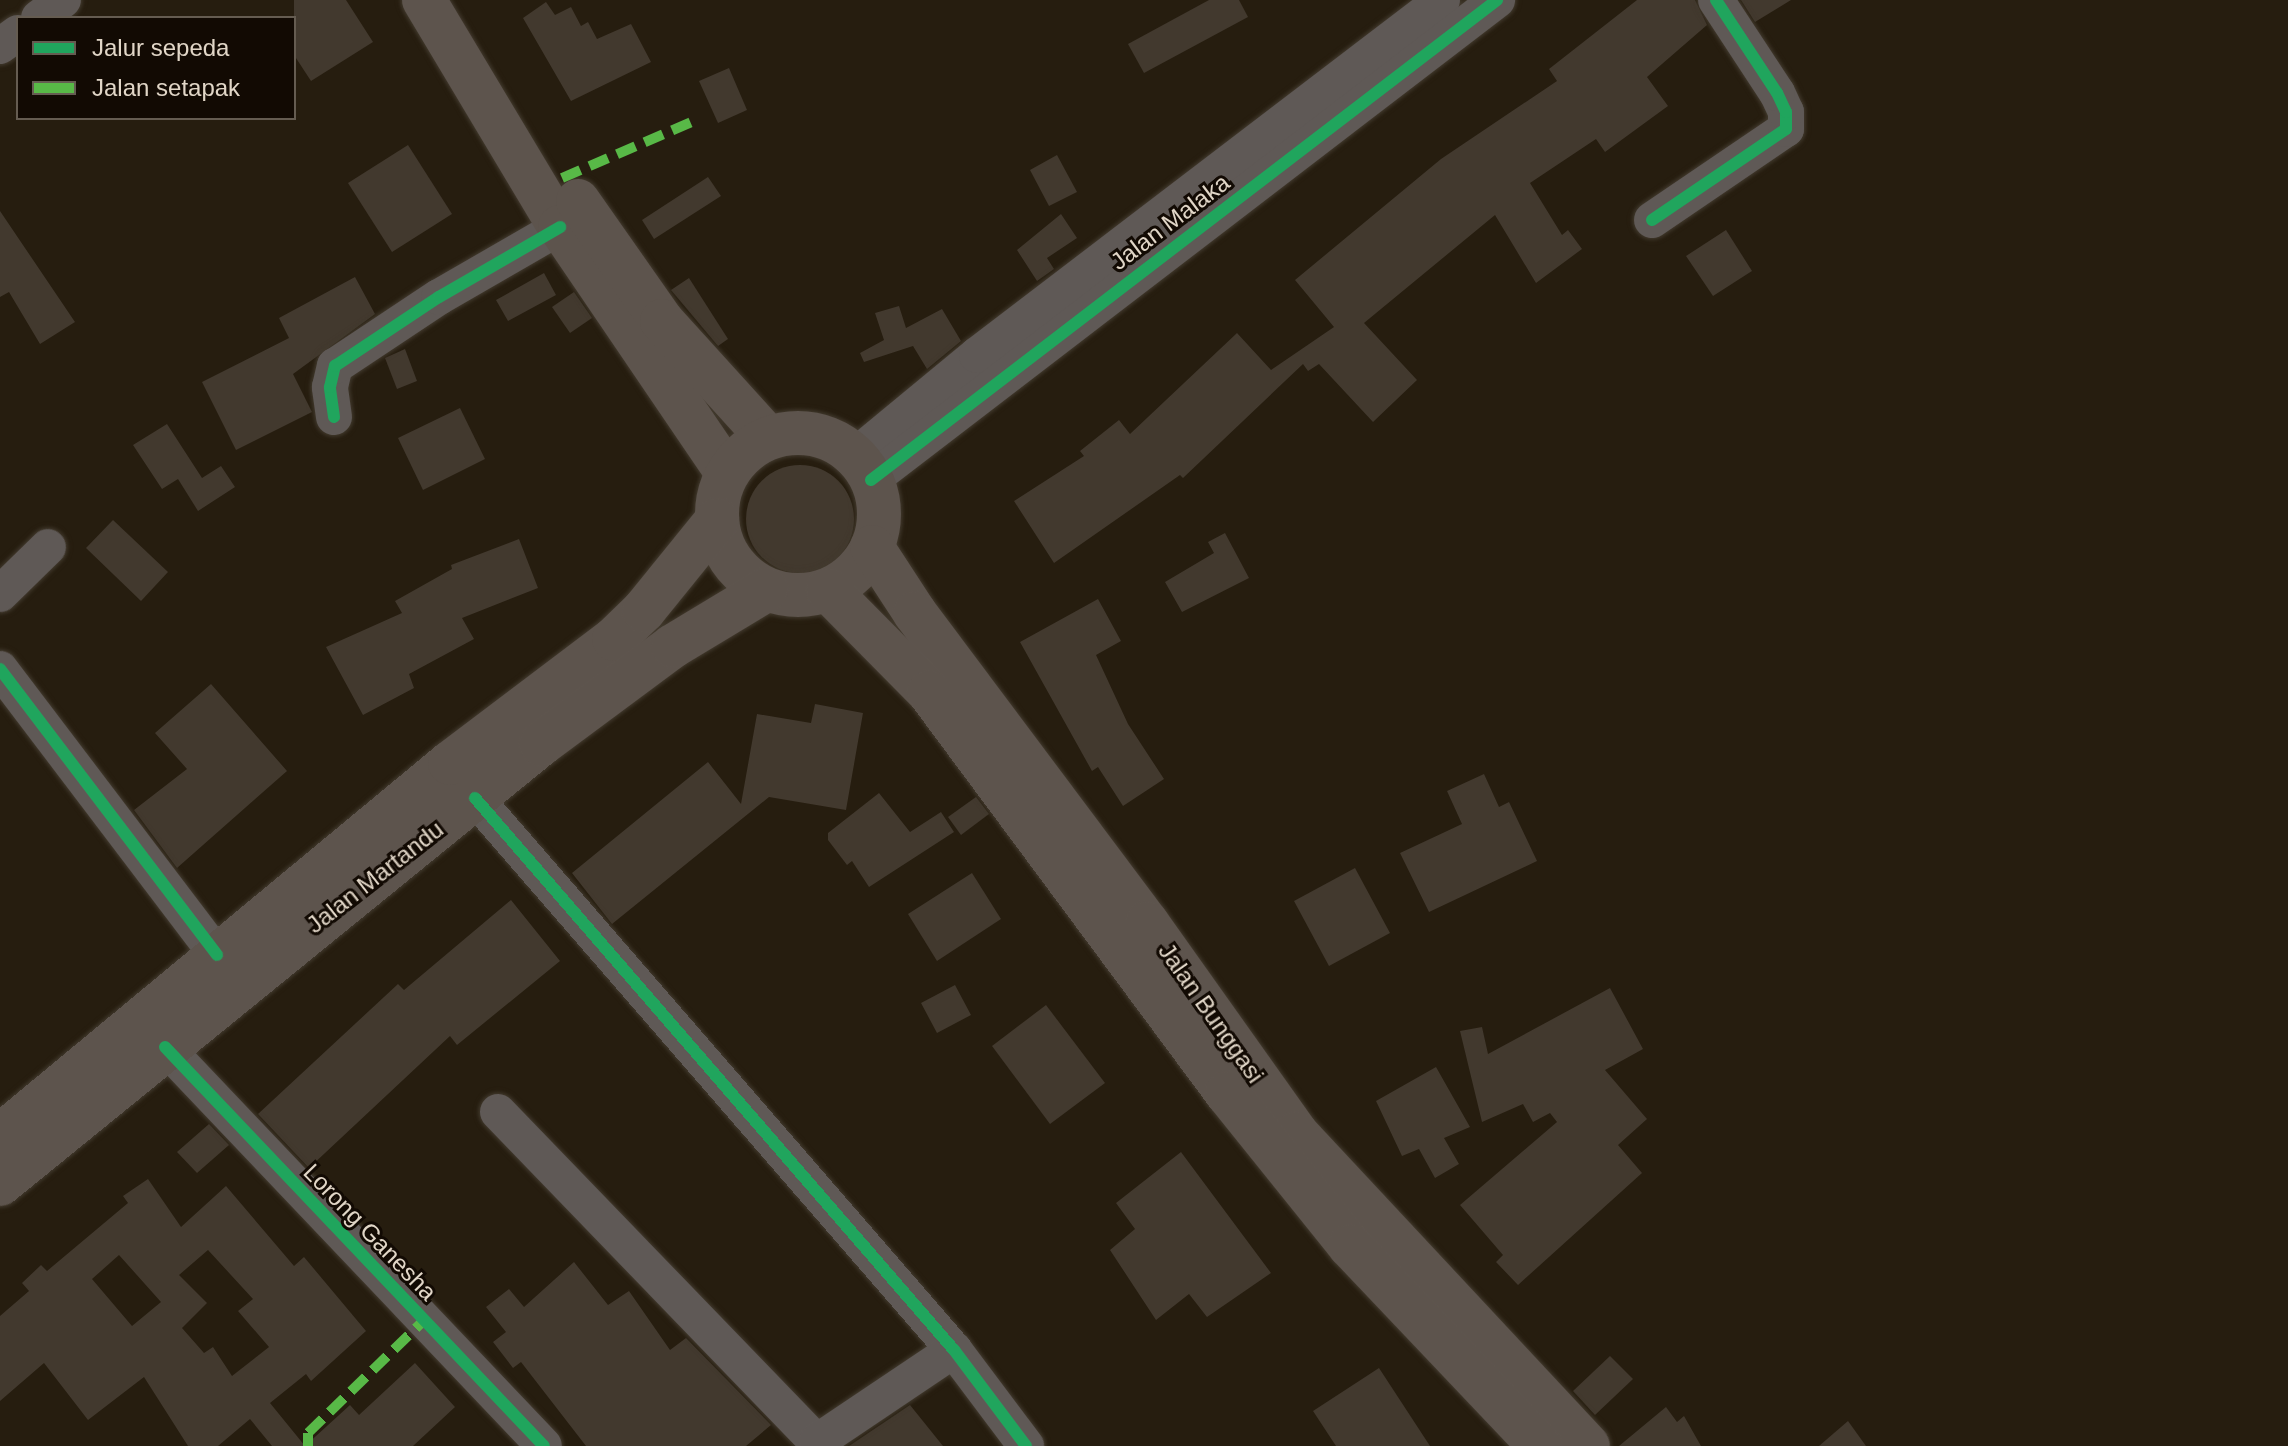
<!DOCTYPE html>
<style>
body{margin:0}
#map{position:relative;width:2288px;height:1446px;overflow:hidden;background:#261d0f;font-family:Arial,sans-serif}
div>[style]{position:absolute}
.building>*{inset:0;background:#42392e}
.round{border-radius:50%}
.roads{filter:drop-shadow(0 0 2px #423a2e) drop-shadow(0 0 2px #423a2e)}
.minor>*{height:36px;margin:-18px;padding:0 18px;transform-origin:18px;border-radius:18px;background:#5f5956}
.highway>*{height:44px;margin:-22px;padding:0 22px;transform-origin:22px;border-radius:22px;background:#5d544d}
.highway>.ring{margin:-22px;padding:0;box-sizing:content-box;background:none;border:44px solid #5d544d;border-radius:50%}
.quiet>*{height:10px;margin-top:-5px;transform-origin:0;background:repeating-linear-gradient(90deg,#58b947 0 20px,transparent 0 30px)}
.cycleway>*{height:12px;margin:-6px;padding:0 6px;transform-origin:6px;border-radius:6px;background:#20a55d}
span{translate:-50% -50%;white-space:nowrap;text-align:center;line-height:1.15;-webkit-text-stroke:6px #120a03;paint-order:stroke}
.street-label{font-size:24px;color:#e1d6c7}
.legend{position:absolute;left:16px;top:16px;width:280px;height:104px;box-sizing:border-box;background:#120a03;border:2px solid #655c51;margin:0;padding:10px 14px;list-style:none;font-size:24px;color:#e1d6c7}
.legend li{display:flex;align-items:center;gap:16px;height:40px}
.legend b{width:40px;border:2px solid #655c51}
</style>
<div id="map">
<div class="building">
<i style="clip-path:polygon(294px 0,346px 0,373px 42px,311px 81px,294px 55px)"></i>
<i style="clip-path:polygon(1209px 0,1239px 0,1248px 17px,1144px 73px,1128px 44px)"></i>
<i style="clip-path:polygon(1637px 0,1695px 0,1707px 25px,1647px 77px,1668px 106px,1605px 152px,1596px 139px,1530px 183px,1562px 235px,1568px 230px,1582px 249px,1536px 283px,1495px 215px,1364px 323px,1417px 380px,1373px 422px,1319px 364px,1308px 371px,1303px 364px,1183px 478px,1180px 475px,1054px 563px,1014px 501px,1084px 456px,1080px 451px,1119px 420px,1130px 434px,1237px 333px,1271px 370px,1334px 327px,1295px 280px,1441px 159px,1557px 81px,1549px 69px)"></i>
<i style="clip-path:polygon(1741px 0,1791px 0,1755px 22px)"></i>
<i style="clip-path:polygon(546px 2px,555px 15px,571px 7px,581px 26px,588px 22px,597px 39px,631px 24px,651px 62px,571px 101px,523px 18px)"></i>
<i style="clip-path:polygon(729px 68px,747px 110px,718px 123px,699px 81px)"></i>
<i style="clip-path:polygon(408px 145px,452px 214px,392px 252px,348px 183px)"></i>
<i style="clip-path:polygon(1057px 155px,1077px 192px,1049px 206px,1030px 170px)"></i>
<i style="clip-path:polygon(708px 177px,721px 196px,654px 239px,642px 220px)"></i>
<i style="clip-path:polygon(0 211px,75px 322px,40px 344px,9px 292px,0 297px)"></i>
<i style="clip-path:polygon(1061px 214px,1077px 238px,1047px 258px,1054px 269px,1037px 281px,1017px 250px)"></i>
<i style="clip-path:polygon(1726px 230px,1752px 271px,1713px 296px,1686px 256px)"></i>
<i style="clip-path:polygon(544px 273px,556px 295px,508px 321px,496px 300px)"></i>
<i style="clip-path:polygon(355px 277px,375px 314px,293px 374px,312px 412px,236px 450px,202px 382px,289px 338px,279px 318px)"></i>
<i style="clip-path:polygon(689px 278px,728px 339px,718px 346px,671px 290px)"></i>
<i style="clip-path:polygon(574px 292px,592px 318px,570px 333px,552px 307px)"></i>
<i style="clip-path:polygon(899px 306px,906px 328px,942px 309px,961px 341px,927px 369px,913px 346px,864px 362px,860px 353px,884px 340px,875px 313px)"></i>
<i style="clip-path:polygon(405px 349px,417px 381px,397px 389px,385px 358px)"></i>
<i style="clip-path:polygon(460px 408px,485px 459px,423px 490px,398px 438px)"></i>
<i style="clip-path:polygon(167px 424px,202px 478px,221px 466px,235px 487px,198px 511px,178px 479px,162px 489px,133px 445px)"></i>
<i class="round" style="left:746px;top:465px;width:108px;height:108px"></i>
<i style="clip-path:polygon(113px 520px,168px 572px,141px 601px,86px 548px)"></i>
<i style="clip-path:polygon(1225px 533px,1249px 578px,1182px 612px,1165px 582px,1214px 553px,1208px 542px)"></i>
<i style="clip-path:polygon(519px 539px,538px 588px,462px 618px,474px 639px,409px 674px,414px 688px,363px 715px,326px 647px,402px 613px,395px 601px,452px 569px,451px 565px)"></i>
<i style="clip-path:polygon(1098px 599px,1121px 641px,1096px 655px,1128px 724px,1164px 779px,1123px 806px,1098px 767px,1092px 771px,1020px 642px)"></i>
<i style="clip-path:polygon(211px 684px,287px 771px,177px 868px,134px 810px,187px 769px,155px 733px)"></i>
<i style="clip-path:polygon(815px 704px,863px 713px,846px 810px,769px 797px,612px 924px,572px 873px,708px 762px,741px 804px,757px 714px,811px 723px)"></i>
<i style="clip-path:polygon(1484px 774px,1499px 807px,1509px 802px,1537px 861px,1429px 912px,1400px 853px,1462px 824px,1447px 791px)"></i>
<i style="clip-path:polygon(879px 793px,910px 832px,941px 812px,954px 832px,869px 887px,852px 861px,847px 865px,828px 840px,828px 833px)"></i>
<i style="clip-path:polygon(976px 797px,989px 814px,961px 835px,948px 817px)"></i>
<i style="clip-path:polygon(1355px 868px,1390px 933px,1329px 966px,1294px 901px)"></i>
<i style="clip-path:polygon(972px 873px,1001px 919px,937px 961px,908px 914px)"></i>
<i style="clip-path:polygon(511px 900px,560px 961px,457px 1045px,450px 1036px,309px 1168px,258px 1114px,398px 984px,404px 990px)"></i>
<i style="clip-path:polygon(955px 985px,971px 1015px,937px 1033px,921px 1003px)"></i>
<i style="clip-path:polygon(1610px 988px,1643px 1049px,1605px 1070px,1647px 1119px,1618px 1145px,1642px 1173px,1518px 1285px,1496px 1262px,1503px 1255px,1460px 1205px,1557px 1122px,1550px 1113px,1533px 1122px,1523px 1104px,1482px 1122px,1460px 1031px,1482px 1027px,1488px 1054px)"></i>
<i style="clip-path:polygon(1046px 1005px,1105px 1083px,1050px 1124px,992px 1046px)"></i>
<i style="clip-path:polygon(1436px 1067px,1470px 1127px,1444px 1138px,1459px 1164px,1435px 1178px,1419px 1149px,1402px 1156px,1376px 1101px)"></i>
<i style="clip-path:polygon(209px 1124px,229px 1145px,197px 1173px,177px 1152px)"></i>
<i style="clip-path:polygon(1181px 1152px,1271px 1273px,1207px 1317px,1189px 1294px,1156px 1320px,1110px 1250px,1135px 1229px,1116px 1203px)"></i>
<i style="clip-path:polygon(evenodd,148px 1179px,181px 1227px,226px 1186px,294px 1266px,304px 1257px,366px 1331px,311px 1381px,306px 1374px,270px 1403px,305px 1446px,350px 1405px,359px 1415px,415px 1363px,455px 1407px,413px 1446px,272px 1446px,250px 1419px,218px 1446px,188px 1446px,144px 1377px,88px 1420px,44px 1363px,0 1401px,0 1316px,29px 1291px,22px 1283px,41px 1265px,47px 1271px,128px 1203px,123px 1196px,148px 1179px,208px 1250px,253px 1299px,238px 1311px,269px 1347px,232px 1376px,213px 1347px,204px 1353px,182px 1328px,207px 1303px,179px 1275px,208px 1250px,148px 1179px,119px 1255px,161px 1302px,132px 1326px,92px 1279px,119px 1255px)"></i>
<i style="clip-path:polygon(574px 1262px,608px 1305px,629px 1291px,670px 1350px,686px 1338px,771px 1425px,746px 1446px,586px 1446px,521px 1362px,513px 1368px,493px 1342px,506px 1332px,486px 1307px,509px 1289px,524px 1307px)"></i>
<i style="clip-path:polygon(1610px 1356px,1633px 1379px,1595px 1415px,1573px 1391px)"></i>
<i style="clip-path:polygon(1379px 1368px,1430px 1446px,1336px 1446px,1313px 1411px)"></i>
<i style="clip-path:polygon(910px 1405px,943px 1446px,849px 1446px)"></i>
<i style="clip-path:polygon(1666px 1407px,1677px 1422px,1684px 1416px,1701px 1446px,1619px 1446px)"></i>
<i style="clip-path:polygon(1848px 1421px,1866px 1446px,1819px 1446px)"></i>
</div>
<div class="roads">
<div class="minor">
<i style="left:39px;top:18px;width:30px;rotate:-37deg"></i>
<i style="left:0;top:46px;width:22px;rotate:-36deg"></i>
<i style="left:1652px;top:220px;width:162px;rotate:-34.2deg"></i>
<i style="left:1786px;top:129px;width:17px;rotate:-90deg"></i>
<i style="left:1786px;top:112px;width:21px;rotate:-115deg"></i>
<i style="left:1777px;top:93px;width:111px;rotate:-123.3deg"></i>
<i style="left:334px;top:417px;width:30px;rotate:-98deg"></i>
<i style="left:330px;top:387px;width:22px;rotate:-77deg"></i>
<i style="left:335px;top:366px;width:125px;rotate:-33.6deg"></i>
<i style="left:439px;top:297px;width:140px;rotate:-30deg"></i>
<i style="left:855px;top:456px;width:158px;rotate:-39.6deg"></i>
<i style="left:977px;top:355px;width:585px;rotate:-37.36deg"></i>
<i style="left:871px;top:480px;width:789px;rotate:-37.48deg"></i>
<i style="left:0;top:594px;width:67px;rotate:-44.4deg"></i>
<i style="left:0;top:669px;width:359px;rotate:52.8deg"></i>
<i style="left:475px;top:798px;width:731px;rotate:49.05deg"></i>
<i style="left:954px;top:1350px;width:120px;rotate:53.1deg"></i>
<i style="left:165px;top:1047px;width:550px;rotate:46.47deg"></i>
<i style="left:498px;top:1112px;width:464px;rotate:46deg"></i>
<i style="left:817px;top:1442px;width:165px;rotate:-33.9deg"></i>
</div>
<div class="highway">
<i style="left:424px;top:0;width:265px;rotate:59.1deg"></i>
<i style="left:560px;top:227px;width:297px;rotate:55.8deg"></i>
<i style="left:578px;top:201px;width:146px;rotate:55deg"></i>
<i style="left:662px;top:321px;width:158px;rotate:47.8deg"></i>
<i class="ring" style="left:717px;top:433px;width:118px;height:118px"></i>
<i style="left:872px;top:547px;width:79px;rotate:56.9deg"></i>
<i style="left:915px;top:613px;width:387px;rotate:53.2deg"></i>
<i style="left:1147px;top:923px;width:257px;rotate:54.6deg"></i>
<i style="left:1296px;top:1133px;width:428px;rotate:47deg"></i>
<i style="left:828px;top:590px;width:144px;rotate:45.3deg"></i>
<i style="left:929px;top:692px;width:500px;rotate:53.4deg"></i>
<i style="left:1227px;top:1093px;width:196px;rotate:51.2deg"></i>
<i style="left:1350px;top:1246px;width:276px;rotate:46.5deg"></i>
<i style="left:0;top:1136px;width:584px;rotate:-39.65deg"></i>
<i style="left:450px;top:763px;width:206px;rotate:-37.1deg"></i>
<i style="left:614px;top:639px;width:42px;rotate:-44deg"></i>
<i style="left:644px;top:610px;width:116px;rotate:-51deg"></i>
<i style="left:0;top:1184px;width:697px;rotate:-39.12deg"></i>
<i style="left:541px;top:744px;width:164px;rotate:-36.6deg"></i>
<i style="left:673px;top:646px;width:109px;rotate:-31.1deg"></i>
</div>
</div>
<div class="quiet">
<i style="left:562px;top:178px;width:144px;rotate:-23.4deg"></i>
<i style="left:308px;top:1446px;width:13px;rotate:-90deg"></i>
<i style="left:308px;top:1433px;width:162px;rotate:-44.2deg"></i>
</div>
<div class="cycleway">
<i style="left:1652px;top:220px;width:162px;rotate:-34.2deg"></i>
<i style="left:1786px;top:129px;width:17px;rotate:-90deg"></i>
<i style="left:1786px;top:112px;width:21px;rotate:-115deg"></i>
<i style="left:1777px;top:93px;width:111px;rotate:-123.3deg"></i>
<i style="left:334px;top:417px;width:30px;rotate:-98deg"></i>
<i style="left:330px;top:387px;width:22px;rotate:-77deg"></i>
<i style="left:335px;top:366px;width:125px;rotate:-33.6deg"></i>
<i style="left:439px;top:297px;width:140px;rotate:-30deg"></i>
<i style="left:871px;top:480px;width:789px;rotate:-37.48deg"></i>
<i style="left:0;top:669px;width:359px;rotate:52.8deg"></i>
<i style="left:475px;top:798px;width:731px;rotate:49.05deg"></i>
<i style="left:954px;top:1350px;width:120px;rotate:53.1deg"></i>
<i style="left:165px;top:1047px;width:550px;rotate:46.47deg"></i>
</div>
<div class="street-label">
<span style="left:1170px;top:222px;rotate:-37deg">Jalan Malaka</span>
<span style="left:375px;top:877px;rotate:-38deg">Jalan Martandu</span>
<span style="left:1211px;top:1013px;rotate:55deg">Jalan Bunggasi</span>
<span style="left:370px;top:1232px;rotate:46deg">Lorong Ganesha</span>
</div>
<ul class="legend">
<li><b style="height:10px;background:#20a55d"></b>Jalur sepeda</li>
<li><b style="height:10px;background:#58b947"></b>Jalan setapak</li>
</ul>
</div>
